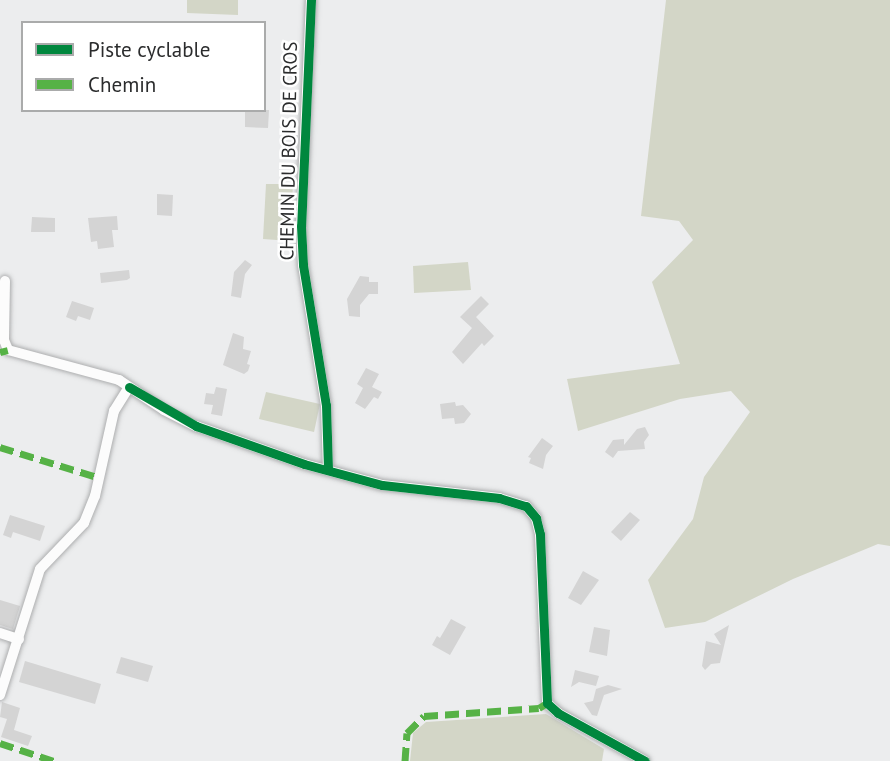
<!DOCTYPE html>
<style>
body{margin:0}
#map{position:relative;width:890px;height:761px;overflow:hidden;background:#ecedee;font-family:"PT Sans",sans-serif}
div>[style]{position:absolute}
.green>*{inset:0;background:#d3d6c7}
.building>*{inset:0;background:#d4d4d4}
.roads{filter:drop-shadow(0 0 2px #adaeaf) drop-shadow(0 0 2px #adaeaf)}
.minor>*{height:10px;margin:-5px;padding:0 5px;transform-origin:5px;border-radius:5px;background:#fcfcfc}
.quiet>*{height:7px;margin-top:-3.5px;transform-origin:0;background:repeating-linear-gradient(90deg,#56b246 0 14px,transparent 0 21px)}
.cycleway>*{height:9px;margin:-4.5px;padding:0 4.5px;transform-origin:4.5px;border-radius:4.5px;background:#00873e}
span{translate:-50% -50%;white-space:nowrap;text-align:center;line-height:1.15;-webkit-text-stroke:5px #fff;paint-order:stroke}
.street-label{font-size:19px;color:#2b2c2d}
.legend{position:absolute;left:21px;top:21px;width:245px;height:91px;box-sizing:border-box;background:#fff;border:2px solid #aaabab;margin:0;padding:9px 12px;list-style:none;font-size:21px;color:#2b2c2d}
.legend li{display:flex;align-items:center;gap:14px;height:35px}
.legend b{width:35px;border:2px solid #aaabab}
</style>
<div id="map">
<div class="green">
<i style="clip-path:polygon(187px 0,238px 0,238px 15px,187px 13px)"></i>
<i style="clip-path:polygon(666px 0,890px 0,890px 546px,878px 544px,793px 579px,705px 622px,665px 628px,648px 580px,693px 519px,704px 477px,750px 412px,731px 391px,680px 399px,578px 431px,567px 379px,680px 364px,652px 282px,693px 240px,679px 221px,641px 216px)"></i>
<i style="clip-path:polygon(266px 184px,293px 184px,290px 241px,263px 239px)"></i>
<i style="clip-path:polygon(468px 262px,471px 290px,414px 293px,413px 266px)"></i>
<i style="clip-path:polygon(266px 392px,320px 404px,314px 432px,259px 419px)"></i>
<i style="clip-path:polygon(546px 714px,604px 749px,602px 761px,410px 761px,413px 733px,426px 722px)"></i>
</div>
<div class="building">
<i style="clip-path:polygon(245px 110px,269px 110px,268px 128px,245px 127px)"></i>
<i style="clip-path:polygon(157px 194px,173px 195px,172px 216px,157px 215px)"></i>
<i style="clip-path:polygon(117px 216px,118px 230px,112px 230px,114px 247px,98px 249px,97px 241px,91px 242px,88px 218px)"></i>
<i style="clip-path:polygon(32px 217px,55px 218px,55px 232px,31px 232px)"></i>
<i style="clip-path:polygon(245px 260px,252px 265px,245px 274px,241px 298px,231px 296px,234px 272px)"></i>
<i style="clip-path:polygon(129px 270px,130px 278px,127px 280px,101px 283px,100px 273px)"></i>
<i style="clip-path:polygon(360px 276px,369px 277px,369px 282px,378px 282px,378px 294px,369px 294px,360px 305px,360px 317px,349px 316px,347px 299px)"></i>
<i style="clip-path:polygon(481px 296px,489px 304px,476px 317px,494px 336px,484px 346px,482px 343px,463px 364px,452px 352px,472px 328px,460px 317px)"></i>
<i style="clip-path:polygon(72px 301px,94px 308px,90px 320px,78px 316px,76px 321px,66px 317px)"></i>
<i style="clip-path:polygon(233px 333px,244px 337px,243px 349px,251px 351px,247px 364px,250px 365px,248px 371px,244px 374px,223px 365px)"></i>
<i style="clip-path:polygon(366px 368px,379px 374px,372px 387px,382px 392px,378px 399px,374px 397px,365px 409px,355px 403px,363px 388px,357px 384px)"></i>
<i style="clip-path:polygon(216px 387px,227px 389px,222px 416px,211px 414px,213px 405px,204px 404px,206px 393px,214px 394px)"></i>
<i style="clip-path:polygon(455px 402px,456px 406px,463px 405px,471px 414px,464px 423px,455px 424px,454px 418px,442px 419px,440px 404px)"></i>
<i style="clip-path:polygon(645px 427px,649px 435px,644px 442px,645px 449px,618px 451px,613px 458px,605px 452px,613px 440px,624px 439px,624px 445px,637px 429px)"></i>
<i style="clip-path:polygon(542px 438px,553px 446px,546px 455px,543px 469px,529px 463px,531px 458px,528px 457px)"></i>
<i style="clip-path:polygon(630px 512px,640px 520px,621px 541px,611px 532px)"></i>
<i style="clip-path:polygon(10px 515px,45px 526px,40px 541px,13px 532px,11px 538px,3px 535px)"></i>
<i style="clip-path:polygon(583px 571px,599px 580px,581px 605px,568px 598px)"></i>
<i style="clip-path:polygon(0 600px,20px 606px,13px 629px,0 625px)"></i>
<i style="clip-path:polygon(451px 619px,466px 627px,450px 655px,432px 645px,437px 636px,440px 638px)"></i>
<i style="clip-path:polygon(729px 625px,720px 663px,711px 664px,705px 670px,702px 666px,706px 641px,721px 645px,714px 634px)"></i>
<i style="clip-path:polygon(594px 627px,610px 630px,607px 656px,589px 652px)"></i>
<i style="clip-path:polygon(121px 657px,153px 666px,148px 682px,116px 673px)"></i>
<i style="clip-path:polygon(25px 661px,101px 684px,95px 704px,19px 682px)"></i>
<i style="clip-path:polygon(575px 670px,599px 676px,596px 686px,579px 682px,571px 687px)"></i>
<i style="clip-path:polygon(608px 685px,622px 689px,604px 695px,597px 716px,592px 715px,584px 703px,593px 701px,596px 689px)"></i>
<i style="clip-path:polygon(2px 702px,20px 708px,14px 730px,32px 736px,28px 746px,1px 737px,7px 719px,0 717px)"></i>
</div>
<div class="roads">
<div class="minor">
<i style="left:311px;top:0;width:226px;rotate:92.5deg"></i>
<i style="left:301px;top:226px;width:39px;rotate:87deg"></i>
<i style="left:303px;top:265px;width:142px;rotate:80.7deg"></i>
<i style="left:326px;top:405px;width:63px;rotate:88.2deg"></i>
<i style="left:5px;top:281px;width:59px;rotate:91deg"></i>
<i style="left:4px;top:340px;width:11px;rotate:68deg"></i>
<i style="left:8px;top:350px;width:115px;rotate:15.1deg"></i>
<i style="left:119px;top:380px;width:54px;rotate:33.7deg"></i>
<i style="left:164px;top:410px;width:36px;rotate:27deg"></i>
<i style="left:196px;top:426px;width:114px;rotate:19.4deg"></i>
<i style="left:304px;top:464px;width:81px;rotate:15.1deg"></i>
<i style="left:382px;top:485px;width:118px;rotate:6.3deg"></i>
<i style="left:499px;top:498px;width:28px;rotate:17deg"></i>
<i style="left:526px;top:506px;width:16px;rotate:50deg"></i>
<i style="left:536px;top:518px;width:16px;rotate:76deg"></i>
<i style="left:540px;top:534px;width:169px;rotate:87.6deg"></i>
<i style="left:547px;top:703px;width:15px;rotate:42deg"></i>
<i style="left:558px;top:713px;width:99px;rotate:28.9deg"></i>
<i style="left:0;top:633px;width:20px;rotate:18deg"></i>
<i style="left:0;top:695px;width:132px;rotate:-72.4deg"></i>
<i style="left:40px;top:569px;width:64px;rotate:-46.3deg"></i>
<i style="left:84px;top:523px;width:29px;rotate:-68deg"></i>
<i style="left:95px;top:496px;width:87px;rotate:-77.4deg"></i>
<i style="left:114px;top:411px;width:28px;rotate:-58deg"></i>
</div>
</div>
<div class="quiet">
<i style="left:0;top:352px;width:8px;rotate:-14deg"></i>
<i style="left:0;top:447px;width:102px;rotate:17.2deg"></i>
<i style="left:0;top:743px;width:57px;rotate:18.4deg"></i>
<i style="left:405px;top:761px;width:28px;rotate:-86deg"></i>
<i style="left:407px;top:733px;width:24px;rotate:-45deg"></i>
<i style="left:424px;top:716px;width:115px;rotate:-4deg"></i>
<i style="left:539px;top:708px;width:9px;rotate:-32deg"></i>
</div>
<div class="cycleway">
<i style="left:311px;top:0;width:226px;rotate:92.5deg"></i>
<i style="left:301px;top:226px;width:39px;rotate:87deg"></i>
<i style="left:303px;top:265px;width:142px;rotate:80.7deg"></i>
<i style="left:326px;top:405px;width:63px;rotate:88.2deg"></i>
<i style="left:129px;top:387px;width:78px;rotate:30.2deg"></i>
<i style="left:196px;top:426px;width:114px;rotate:19.4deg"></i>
<i style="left:304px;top:464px;width:81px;rotate:15.1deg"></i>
<i style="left:382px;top:485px;width:118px;rotate:6.3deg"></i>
<i style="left:499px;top:498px;width:28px;rotate:17deg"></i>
<i style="left:526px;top:506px;width:16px;rotate:50deg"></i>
<i style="left:536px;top:518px;width:16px;rotate:76deg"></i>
<i style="left:540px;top:534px;width:169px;rotate:87.6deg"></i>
<i style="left:547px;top:703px;width:15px;rotate:42deg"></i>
<i style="left:558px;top:713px;width:99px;rotate:28.9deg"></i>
</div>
<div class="street-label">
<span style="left:289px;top:151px;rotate:-89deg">CHEMIN DU BOIS DE CROS</span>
</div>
<ul class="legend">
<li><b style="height:9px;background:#00873e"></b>Piste cyclable</li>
<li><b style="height:9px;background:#56b246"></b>Chemin</li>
</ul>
</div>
